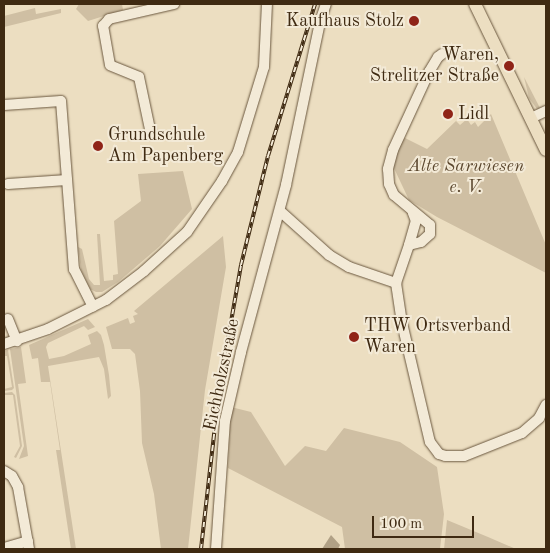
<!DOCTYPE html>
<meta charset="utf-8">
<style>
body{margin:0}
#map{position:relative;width:550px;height:553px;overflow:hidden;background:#ecdec1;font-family:"Old Standard TT",serif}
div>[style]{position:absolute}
.green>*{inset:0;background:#cfbfa3}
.water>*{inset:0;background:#b1a186}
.roads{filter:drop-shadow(0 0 1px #6a573e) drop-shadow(0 0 1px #6a573e)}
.minor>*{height:10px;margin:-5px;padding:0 5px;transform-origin:5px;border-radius:5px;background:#f3ead7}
.major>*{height:12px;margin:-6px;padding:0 6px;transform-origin:6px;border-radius:6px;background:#ecdec1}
.rail>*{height:4px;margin-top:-2px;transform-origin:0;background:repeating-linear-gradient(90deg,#f3ead7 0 5.5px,#3f2a12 0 11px);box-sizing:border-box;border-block:1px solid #3f2a12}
.dots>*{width:14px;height:14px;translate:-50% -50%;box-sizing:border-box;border:2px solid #f3ead7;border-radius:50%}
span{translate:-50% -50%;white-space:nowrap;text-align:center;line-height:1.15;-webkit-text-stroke:4px #f3ead7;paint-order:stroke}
.poi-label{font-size:18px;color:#3f2a12}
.right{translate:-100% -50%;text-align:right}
.left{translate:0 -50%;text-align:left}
.park-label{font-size:18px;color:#5c482f;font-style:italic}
.street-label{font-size:18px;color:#3f2a12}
.frame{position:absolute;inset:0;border:5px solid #3f2a12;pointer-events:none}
.scale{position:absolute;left:372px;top:516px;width:102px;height:22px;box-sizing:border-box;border:2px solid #3f2a12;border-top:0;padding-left:6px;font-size:15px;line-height:18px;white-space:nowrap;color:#3f2a12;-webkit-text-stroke:4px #f3ead7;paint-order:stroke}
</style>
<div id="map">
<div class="green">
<i style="clip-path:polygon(79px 4px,122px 4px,123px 10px,88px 21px,76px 9px)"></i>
<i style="clip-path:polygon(35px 8px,36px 14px,61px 9px,61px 13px,4px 27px,4px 16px)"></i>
<i style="clip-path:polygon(524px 77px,540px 108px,537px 109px,529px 98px)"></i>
<i style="clip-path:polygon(491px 114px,546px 245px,546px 273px,437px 217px,409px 200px,393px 166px,403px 137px,427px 149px,456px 121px,460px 125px,467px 119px,471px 125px,475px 122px,478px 127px)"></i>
<i style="clip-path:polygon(183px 171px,192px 209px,160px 246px,118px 282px,102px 292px,96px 292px,90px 289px,81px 270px,78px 247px,82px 249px,89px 279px,94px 285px,100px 285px,97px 234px,100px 234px,104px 281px,113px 280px,113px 275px,118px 274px,114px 221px,141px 201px,138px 174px)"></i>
<i style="clip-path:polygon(223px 236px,226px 267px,205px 390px,188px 549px,161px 549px,154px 494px,142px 443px,140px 391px,135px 354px,130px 349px,112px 349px,106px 327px,128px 318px,130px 324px,135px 322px,133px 316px,138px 314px,134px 311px)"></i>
<i style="clip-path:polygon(88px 319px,95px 327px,88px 330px,84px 326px,48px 343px,46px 347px,49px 359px,64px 356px,91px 344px,88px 335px,97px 331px,101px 335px,104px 345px,109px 375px,111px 396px,108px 399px,104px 369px,99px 357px,48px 366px,76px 549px,71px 549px,56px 450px,60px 450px,50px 382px,41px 382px,38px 358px,32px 359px,29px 345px)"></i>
<i style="clip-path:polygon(21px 347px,26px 383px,18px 384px,28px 456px,19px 459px,24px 446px,10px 349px)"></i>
<i style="clip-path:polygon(8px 350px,14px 388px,12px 390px,4px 391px,4px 389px,12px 387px,7px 356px,4px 356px,4px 351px)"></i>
<i style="clip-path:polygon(12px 392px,15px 395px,22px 446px,16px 458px,14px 457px,20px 446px,13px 395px,4px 395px,4px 393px)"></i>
<i style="clip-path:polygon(231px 407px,251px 412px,285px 466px,305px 446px,326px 451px,344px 428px,400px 442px,437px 467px,444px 514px,440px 549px,345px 549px,342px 527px,228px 468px)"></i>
<i style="clip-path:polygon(447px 520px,488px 537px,516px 549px,444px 549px)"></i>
</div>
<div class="water">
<i style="clip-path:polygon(331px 535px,340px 545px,338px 549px,322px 549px)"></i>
</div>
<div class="roads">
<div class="minor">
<i style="left:442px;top:54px;width:5px;rotate:143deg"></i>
<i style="left:438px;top:57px;width:17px;rotate:121deg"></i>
<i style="left:429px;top:72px;width:86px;rotate:114.8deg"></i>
<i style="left:393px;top:150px;width:20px;rotate:105deg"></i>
<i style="left:388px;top:169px;width:15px;rotate:86deg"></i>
<i style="left:389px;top:184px;width:12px;rotate:66deg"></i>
<i style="left:394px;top:195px;width:47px;rotate:39.8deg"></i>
<i style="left:430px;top:225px;width:9px;rotate:90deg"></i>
<i style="left:430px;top:234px;width:12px;rotate:138deg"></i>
<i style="left:421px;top:242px;width:12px;rotate:166deg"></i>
<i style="left:409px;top:245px;width:40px;rotate:108.9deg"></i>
<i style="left:396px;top:283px;width:40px;rotate:81.5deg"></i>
<i style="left:402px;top:323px;width:122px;rotate:76.8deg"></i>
<i style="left:430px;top:442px;width:15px;rotate:53deg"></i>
<i style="left:439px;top:454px;width:6px;rotate:18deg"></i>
<i style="left:445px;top:456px;width:19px"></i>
<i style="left:464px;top:456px;width:62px;rotate:-21.6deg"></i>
<i style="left:522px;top:433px;width:23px;rotate:-41deg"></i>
<i style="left:539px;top:418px;width:15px;rotate:-62deg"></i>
<i style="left:4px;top:105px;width:57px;rotate:-4deg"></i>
<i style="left:61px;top:101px;width:169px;rotate:85.6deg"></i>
<i style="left:74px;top:269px;width:42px;rotate:63.4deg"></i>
<i style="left:531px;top:118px;width:17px;rotate:-25deg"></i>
<i style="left:151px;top:134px;width:58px;rotate:-101.9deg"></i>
<i style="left:139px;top:77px;width:31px;rotate:-158deg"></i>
<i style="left:110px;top:65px;width:40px;rotate:-100deg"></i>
<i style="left:103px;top:26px;width:9px;rotate:-49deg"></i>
<i style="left:109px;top:19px;width:67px;rotate:-13deg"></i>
<i style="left:8px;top:184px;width:59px;rotate:-3.9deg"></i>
<i style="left:280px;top:211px;width:66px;rotate:41.9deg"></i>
<i style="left:329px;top:255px;width:23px;rotate:31deg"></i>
<i style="left:349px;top:267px;width:50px;rotate:18.8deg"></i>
<i style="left:409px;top:245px;width:25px;rotate:-74deg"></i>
<i style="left:416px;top:221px;width:9px;rotate:-111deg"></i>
<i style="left:8px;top:319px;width:24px;rotate:68deg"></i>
<i style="left:4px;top:344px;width:46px;rotate:-18.8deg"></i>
<i style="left:48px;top:329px;width:65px;rotate:-26.6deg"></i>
<i style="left:106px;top:300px;width:48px;rotate:-37.3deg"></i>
<i style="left:144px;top:271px;width:58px;rotate:-42.2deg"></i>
<i style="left:187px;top:232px;width:62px;rotate:-55.5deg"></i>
<i style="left:222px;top:181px;width:33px;rotate:-61deg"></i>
<i style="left:238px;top:152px;width:89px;rotate:-73deg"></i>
<i style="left:264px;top:67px;width:63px;rotate:-87.3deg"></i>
<i style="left:4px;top:471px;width:9px;rotate:32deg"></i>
<i style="left:12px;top:476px;width:13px;rotate:61deg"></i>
<i style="left:18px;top:487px;width:63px;rotate:79.9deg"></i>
<i style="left:4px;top:548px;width:25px;rotate:-16deg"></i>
<i style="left:216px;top:549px;width:128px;rotate:-86deg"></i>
<i style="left:225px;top:421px;width:71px;rotate:-76.9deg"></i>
<i style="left:241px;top:352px;width:173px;rotate:-74.9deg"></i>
<i style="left:286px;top:185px;width:167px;rotate:-78.2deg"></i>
<i style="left:320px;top:22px;width:19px;rotate:-72deg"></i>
</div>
<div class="major">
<i style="left:475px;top:4px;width:162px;rotate:64.1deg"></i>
</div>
</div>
<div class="rail">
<i style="left:201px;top:549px;width:160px;rotate:-83.5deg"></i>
<i style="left:219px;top:390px;width:127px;rotate:-80deg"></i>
<i style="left:241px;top:265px;width:112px;rotate:-76.1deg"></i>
<i style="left:268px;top:156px;width:159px;rotate:-72.8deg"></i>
</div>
<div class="dots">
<i style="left:414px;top:21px;background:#8f2418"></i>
<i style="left:509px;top:66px;background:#8f2418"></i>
<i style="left:448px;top:114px;background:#8f2418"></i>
<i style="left:98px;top:146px;background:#8f2418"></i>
<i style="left:354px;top:337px;background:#8f2418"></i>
</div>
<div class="poi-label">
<span class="right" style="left:404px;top:21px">Kaufhaus Stolz</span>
<span class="right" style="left:499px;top:66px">Waren,<br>Strelitzer Straße</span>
<span class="left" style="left:458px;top:114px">Lidl</span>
<span class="left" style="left:108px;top:146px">Grundschule<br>Am Papenberg</span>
<span class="left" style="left:364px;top:337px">THW Ortsverband<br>Waren</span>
</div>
<div class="park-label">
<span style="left:466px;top:177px">Alte Sarwiesen<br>e. V.</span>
</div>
<div class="street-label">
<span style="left:222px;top:375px;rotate:-78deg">Eichholzstraße</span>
</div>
<div class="frame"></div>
<div class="scale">100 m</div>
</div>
